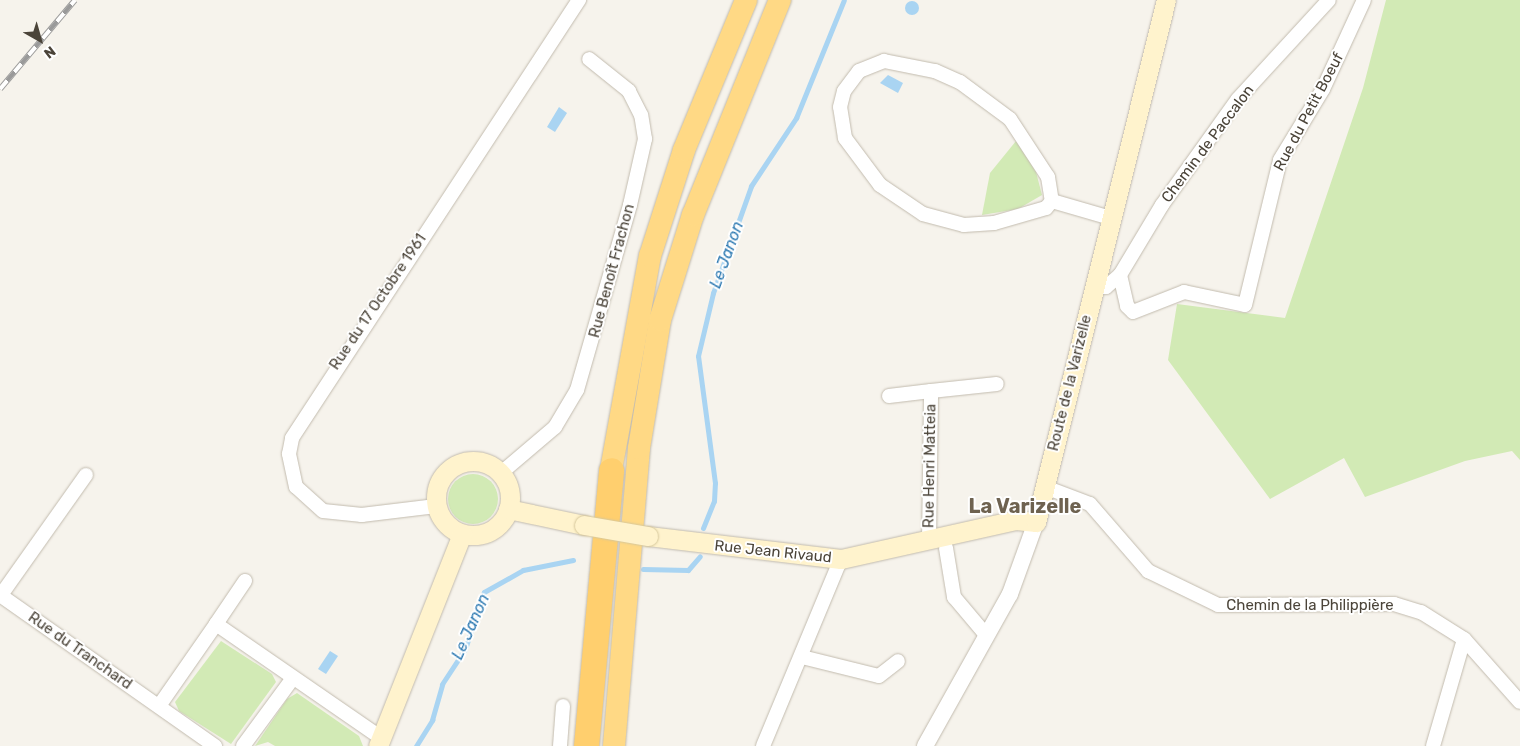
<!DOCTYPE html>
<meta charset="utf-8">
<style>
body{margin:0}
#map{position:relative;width:1520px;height:746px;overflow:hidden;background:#f6f3ec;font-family:Rubik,sans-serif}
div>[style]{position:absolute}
.green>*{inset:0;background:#d2eab5}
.round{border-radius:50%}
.water>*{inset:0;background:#a9d4f2}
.stream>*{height:5px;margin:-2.5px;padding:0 2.5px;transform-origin:2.5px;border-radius:2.5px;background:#a9d4f2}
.roads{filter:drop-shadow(0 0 1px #c2bbae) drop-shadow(0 0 1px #c2bbae)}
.minor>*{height:14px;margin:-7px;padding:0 7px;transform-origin:7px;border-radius:7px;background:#fff}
.tertiary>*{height:16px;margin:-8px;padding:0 8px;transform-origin:8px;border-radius:8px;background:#fff}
.secondary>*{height:19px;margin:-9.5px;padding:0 9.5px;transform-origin:9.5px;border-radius:9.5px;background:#fff3cd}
.secondary>.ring{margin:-9.5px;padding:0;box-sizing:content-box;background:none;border:19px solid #fff3cd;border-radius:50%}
.trunk>*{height:22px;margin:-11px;padding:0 11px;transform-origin:11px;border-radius:11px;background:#ffd985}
.motorway>*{height:25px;margin:-12.5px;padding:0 12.5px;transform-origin:12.5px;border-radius:12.5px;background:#ffcf6e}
.rail>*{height:5.5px;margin-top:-2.75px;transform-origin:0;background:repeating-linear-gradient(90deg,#fff 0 11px,#9a9a9a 0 22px);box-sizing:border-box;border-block:1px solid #9a9a9a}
.bridges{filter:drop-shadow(0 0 1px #d6c79b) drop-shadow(0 0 1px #d6c79b)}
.secondary-bridge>*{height:19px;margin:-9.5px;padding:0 9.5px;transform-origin:9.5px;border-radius:9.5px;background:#fff3cd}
span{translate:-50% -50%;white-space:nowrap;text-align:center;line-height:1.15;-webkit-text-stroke:4px #fff;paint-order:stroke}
.street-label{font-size:15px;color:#4b4439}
.water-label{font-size:16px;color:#2e7ab2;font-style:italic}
.district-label{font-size:20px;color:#6e6250;font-weight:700}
.north{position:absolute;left:15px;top:15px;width:50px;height:50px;-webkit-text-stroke:4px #fff;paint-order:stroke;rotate:142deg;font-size:14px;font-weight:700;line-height:20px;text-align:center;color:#4b4439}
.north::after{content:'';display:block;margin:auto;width:18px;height:22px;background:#4b4439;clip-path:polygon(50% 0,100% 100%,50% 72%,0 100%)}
</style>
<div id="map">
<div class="green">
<i style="clip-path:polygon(1386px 0,1520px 0,1520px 460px,1512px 451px,1465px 461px,1365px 497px,1344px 458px,1270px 499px,1168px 360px,1177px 304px,1285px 318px,1363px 88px)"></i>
<i style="clip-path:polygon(1016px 141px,1036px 172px,1042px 195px,1018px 209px,982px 215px,990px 173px)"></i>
<i class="round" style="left:448px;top:474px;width:50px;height:50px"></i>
<i style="clip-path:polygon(221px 641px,272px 674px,276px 682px,231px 744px,179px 711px,175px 702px)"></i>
<i style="clip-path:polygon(297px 693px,359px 736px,363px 746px,275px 746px,268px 742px,255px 746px,287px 699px)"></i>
</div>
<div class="water">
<i class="round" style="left:905px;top:1px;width:14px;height:14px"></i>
<i style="clip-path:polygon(888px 75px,903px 83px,898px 93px,880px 83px)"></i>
<i style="clip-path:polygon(559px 107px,567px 113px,555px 132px,547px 127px)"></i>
<i style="clip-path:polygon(330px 651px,338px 656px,326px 674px,318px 669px)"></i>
</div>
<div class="stream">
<i style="left:703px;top:528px;width:29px;rotate:-68deg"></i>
<i style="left:714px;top:501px;width:18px;rotate:-87deg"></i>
<i style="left:715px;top:483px;width:128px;rotate:-97.6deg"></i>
<i style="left:698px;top:356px;width:65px;rotate:-76.6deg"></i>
<i style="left:713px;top:293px;width:114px;rotate:-70.4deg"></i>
<i style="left:751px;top:186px;width:82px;rotate:-56.5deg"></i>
<i style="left:796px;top:118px;width:127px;rotate:-67.9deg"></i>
<i style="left:643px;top:569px;width:45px;rotate:1.3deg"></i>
<i style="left:688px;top:570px;width:18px;rotate:-49deg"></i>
<i style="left:416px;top:746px;width:31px;rotate:-58deg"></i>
<i style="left:432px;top:720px;width:37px;rotate:-74deg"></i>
<i style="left:442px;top:684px;width:42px;rotate:-56.7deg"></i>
<i style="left:465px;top:649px;width:60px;rotate:-71.6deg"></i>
<i style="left:484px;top:592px;width:45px;rotate:-29.4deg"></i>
<i style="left:523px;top:570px;width:51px;rotate:-11.3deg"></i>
</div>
<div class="roads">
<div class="minor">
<i style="left:884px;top:61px;width:52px;rotate:11.1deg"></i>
<i style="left:935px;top:71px;width:27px;rotate:24deg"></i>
<i style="left:960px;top:82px;width:62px;rotate:36.5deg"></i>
<i style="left:1010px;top:119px;width:69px;rotate:56.8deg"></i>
<i style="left:1048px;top:177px;width:24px;rotate:81deg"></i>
<i style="left:1052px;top:201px;width:9px;rotate:131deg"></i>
<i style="left:1046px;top:208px;width:54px;rotate:163.9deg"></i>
<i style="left:994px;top:223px;width:30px;rotate:176deg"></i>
<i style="left:964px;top:225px;width:42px;rotate:-165deg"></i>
<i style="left:923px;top:214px;width:52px;rotate:-146deg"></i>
<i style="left:880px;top:185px;width:59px;rotate:-126.7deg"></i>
<i style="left:845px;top:138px;width:31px;rotate:-99deg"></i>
<i style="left:840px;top:107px;width:16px;rotate:-76deg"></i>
<i style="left:844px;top:91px;width:25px;rotate:-53deg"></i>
<i style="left:859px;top:71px;width:27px;rotate:-22deg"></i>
<i style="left:1052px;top:201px;width:61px;rotate:16.1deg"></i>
<i style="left:1120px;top:275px;width:32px;rotate:77deg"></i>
<i style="left:1127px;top:306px;width:8px;rotate:45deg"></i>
<i style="left:1133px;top:312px;width:55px;rotate:-21.4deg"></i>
<i style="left:1184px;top:292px;width:62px;rotate:12deg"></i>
<i style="left:1245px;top:305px;width:149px;rotate:-76.4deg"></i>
<i style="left:1280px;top:160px;width:83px;rotate:-58.8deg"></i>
<i style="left:1323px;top:89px;width:98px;rotate:-65.3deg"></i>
<i style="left:1094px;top:286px;width:12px;rotate:5deg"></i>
<i style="left:1106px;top:287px;width:18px;rotate:-41deg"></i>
<i style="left:1120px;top:275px;width:82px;rotate:-59deg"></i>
<i style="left:1162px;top:205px;width:130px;rotate:-54.4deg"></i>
<i style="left:1238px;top:99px;width:134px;rotate:-47.4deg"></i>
<i style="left:889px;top:396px;width:42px;rotate:-6.8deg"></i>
<i style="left:501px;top:473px;width:71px;rotate:-40.4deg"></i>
<i style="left:555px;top:427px;width:43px;rotate:-59.3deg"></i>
<i style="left:577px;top:390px;width:192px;rotate:-74deg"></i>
<i style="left:630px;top:205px;width:68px;rotate:-77.2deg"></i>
<i style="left:645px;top:139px;width:24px;rotate:-99deg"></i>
<i style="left:641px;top:115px;width:27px;rotate:-117deg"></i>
<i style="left:629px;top:91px;width:51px;rotate:-141.3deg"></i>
<i style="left:1045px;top:487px;width:48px;rotate:20.7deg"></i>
<i style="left:1090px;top:504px;width:89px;rotate:49.1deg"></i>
<i style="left:1148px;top:571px;width:78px;rotate:25.9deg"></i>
<i style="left:1218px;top:605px;width:176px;rotate:-0.3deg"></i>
<i style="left:1394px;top:604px;width:28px;rotate:17deg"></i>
<i style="left:1421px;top:612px;width:51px;rotate:32.1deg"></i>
<i style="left:1464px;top:639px;width:84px;rotate:48.4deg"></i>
<i style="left:436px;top:506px;width:75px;rotate:173.1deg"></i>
<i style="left:362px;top:515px;width:39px;rotate:-174deg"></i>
<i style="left:323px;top:511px;width:36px;rotate:-138deg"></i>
<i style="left:296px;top:487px;width:34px;rotate:-102deg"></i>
<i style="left:289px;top:454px;width:16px;rotate:-79deg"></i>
<i style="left:292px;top:438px;width:524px;rotate:-56.77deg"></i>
<i style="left:929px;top:541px;width:150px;rotate:-89.2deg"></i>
<i style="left:931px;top:391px;width:66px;rotate:-6.1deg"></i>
<i style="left:946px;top:548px;width:50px;rotate:80.7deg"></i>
<i style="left:954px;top:597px;width:51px;rotate:49.8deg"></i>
<i style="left:0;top:595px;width:263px;rotate:35.1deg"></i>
<i style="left:1px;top:595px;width:147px;rotate:-54.7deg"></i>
<i style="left:216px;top:624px;width:52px;rotate:-56deg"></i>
<i style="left:802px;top:657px;width:79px;rotate:13.9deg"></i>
<i style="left:879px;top:676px;width:24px;rotate:-38deg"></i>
<i style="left:159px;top:706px;width:100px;rotate:-55.2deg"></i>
<i style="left:216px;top:624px;width:201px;rotate:34.6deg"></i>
<i style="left:243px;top:746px;width:84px;rotate:-53.7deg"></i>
<i style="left:560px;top:746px;width:40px;rotate:-85.7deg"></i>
<i style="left:763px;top:746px;width:203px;rotate:-67.4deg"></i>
<i style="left:1433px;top:746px;width:111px;rotate:-73.8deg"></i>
</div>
<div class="tertiary">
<i style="left:925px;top:746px;width:174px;rotate:-60.8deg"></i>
<i style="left:1010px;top:594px;width:77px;rotate:-70.1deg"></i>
</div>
<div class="secondary">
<i class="ring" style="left:436px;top:461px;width:55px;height:55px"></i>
<i style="left:508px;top:509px;width:78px;rotate:11.9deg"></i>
<i style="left:648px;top:536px;width:194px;rotate:6.8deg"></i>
<i style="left:841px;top:559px;width:179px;rotate:-12.6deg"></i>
<i style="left:1016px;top:520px;width:20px;rotate:6deg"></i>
<i style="left:1036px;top:522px;width:538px;rotate:-76.02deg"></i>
<i style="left:378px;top:746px;width:228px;rotate:-68.4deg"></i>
</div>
<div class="trunk">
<i style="left:611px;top:470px;width:218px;rotate:-79.7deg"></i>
<i style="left:650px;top:256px;width:111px;rotate:-72.2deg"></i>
<i style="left:684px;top:150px;width:162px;rotate:-67.5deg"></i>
<i style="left:614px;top:746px;width:299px;rotate:-85.2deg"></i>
<i style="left:639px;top:448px;width:130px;rotate:-80.7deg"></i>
<i style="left:660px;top:320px;width:110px;rotate:-72.6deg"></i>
<i style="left:693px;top:215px;width:232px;rotate:-68deg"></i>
</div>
<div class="motorway">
<i style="left:586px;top:746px;width:277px;rotate:-84.8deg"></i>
</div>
</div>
<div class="rail">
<i style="left:0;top:89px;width:116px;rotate:-49.9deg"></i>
</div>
<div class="bridges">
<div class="secondary-bridge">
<i style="left:584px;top:525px;width:65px;rotate:9.8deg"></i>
</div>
</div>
<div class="street-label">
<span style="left:1309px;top:112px;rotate:-62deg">Rue du Petit Boeuf</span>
<span style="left:1208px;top:144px;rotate:-53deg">Chemin de Paccalon</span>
<span style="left:612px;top:271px;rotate:-75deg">Rue Benoît Frachon</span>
<span style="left:378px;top:302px;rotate:-56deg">Rue du 17 Octobre 1961</span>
<span style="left:1070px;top:383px;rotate:-76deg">Route de la Varizelle</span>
<span style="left:930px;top:466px;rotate:-89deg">Rue Henri Matteia</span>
<span style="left:773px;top:552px;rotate:6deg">Rue Jean Rivaud</span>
<span style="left:1310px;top:606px">Chemin de la Philippière</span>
<span style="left:80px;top:651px;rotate:35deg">Rue du Tranchard</span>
</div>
<div class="water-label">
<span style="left:727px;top:255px;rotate:-70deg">Le Janon</span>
<span style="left:471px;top:627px;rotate:-66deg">Le Janon</span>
</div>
<div class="district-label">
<span style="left:1025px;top:506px">La Varizelle</span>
</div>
<div class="north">N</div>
</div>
